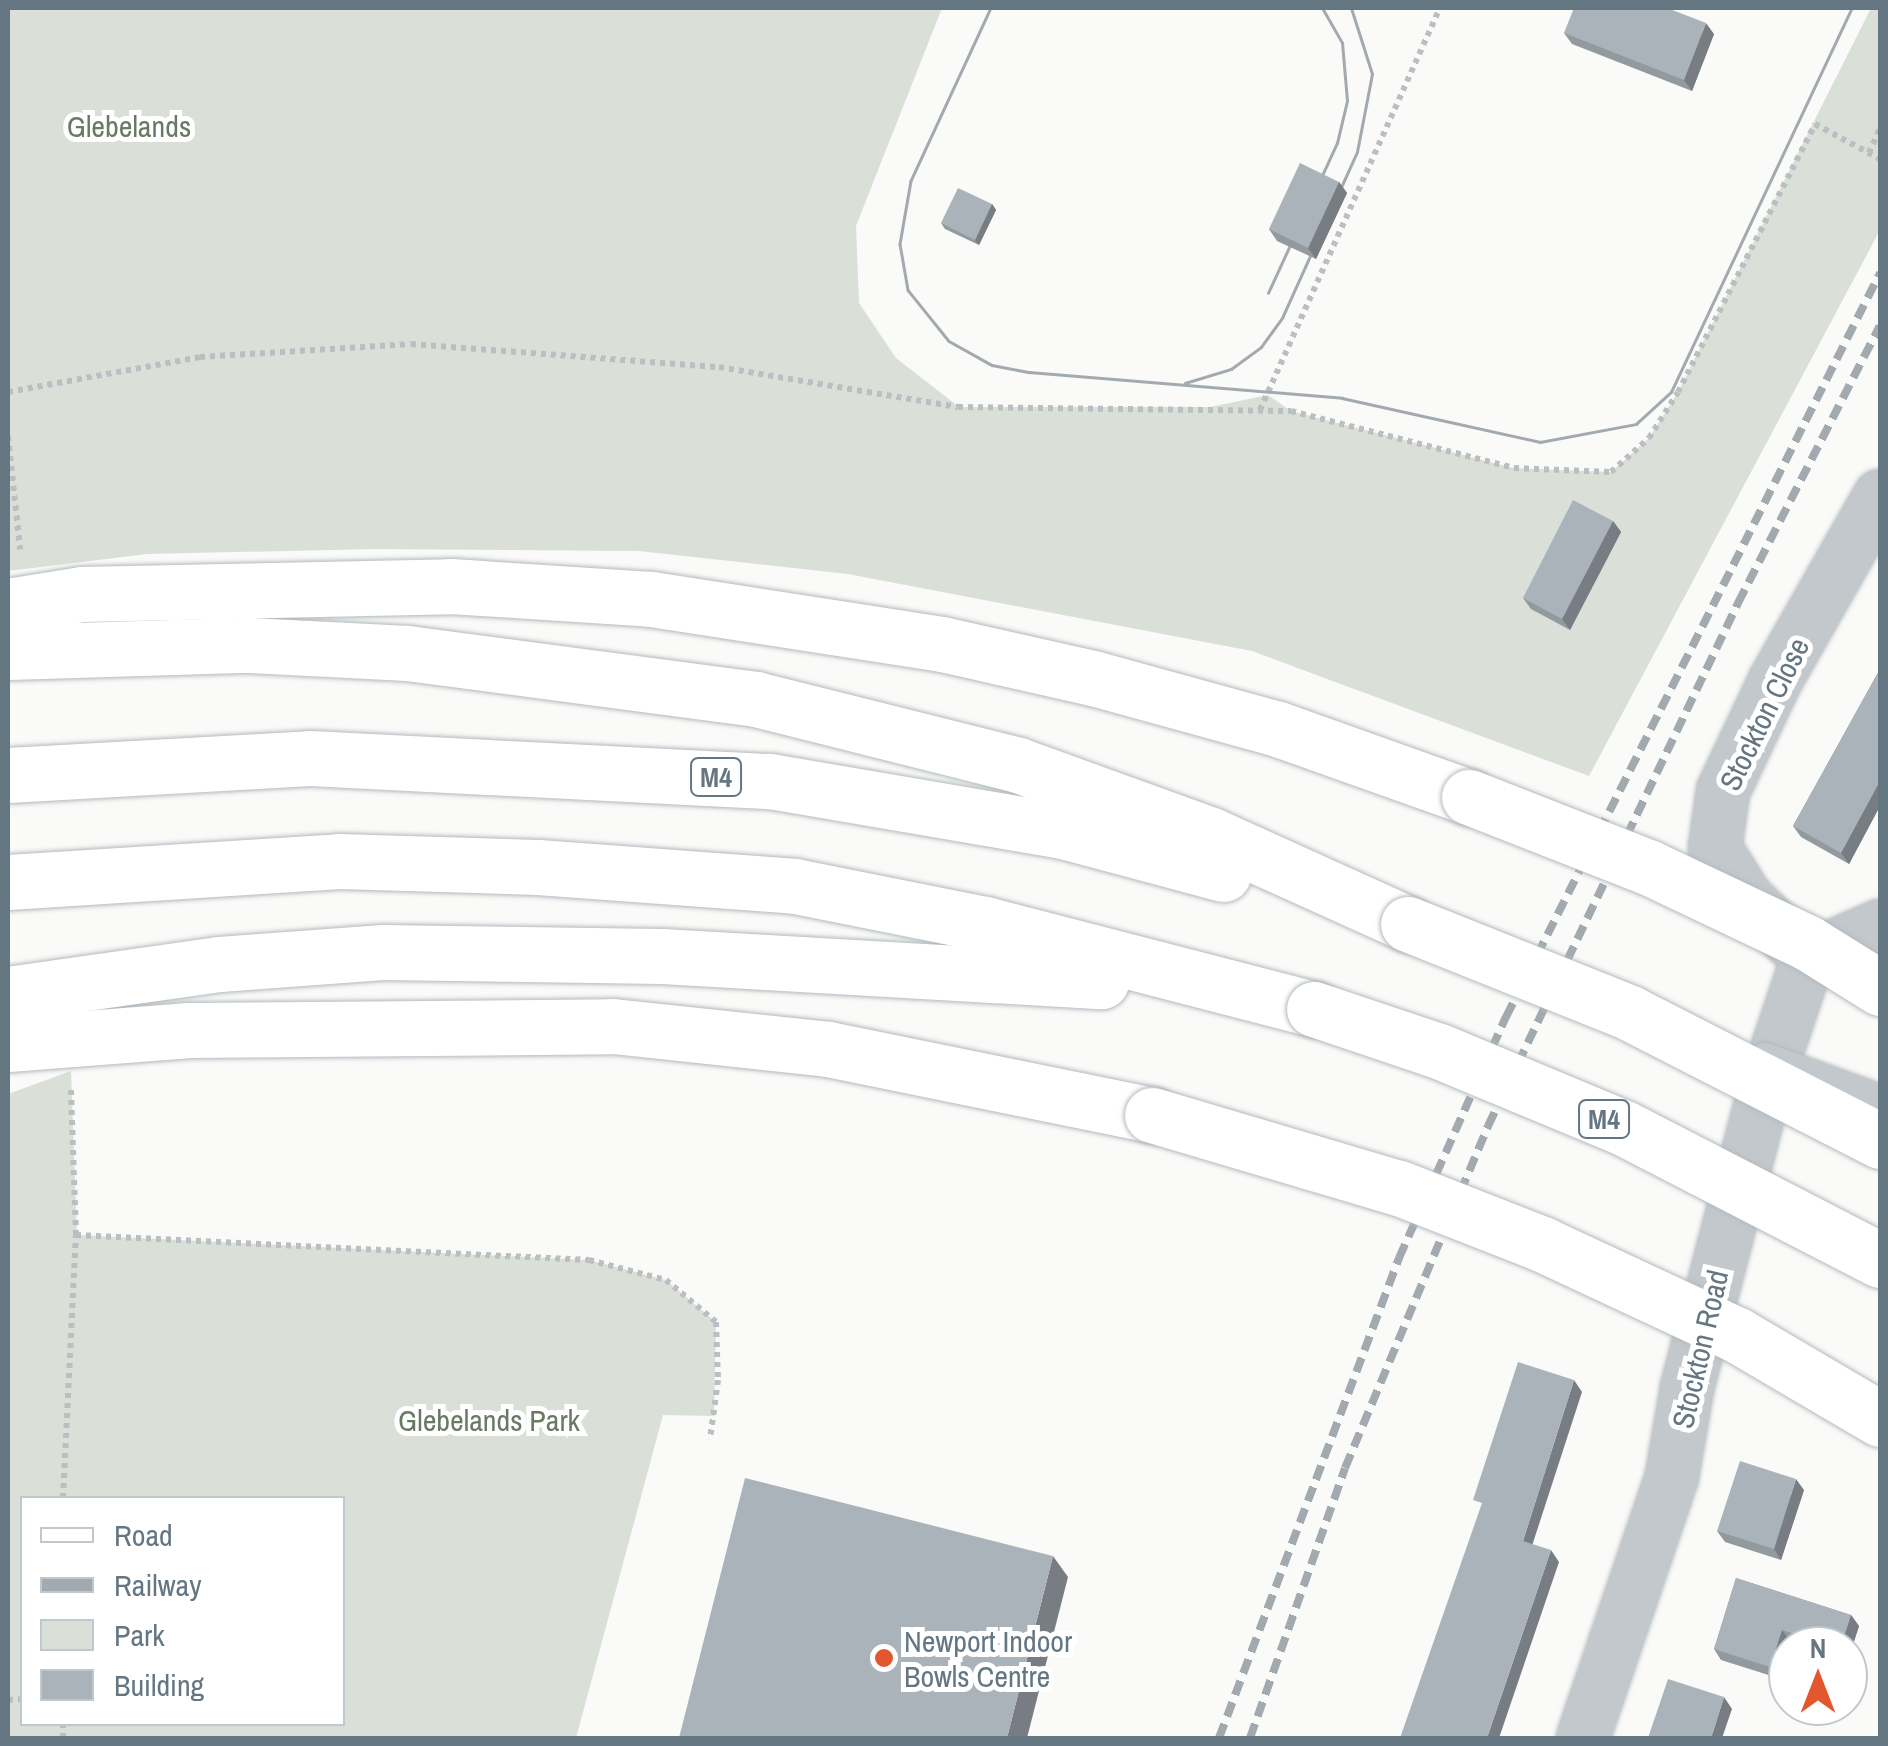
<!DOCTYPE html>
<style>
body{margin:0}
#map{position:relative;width:1888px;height:1746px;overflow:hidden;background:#fafaf8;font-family:"Archivo Narrow",sans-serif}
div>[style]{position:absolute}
.green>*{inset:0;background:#dadfd7}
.path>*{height:6px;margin-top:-3px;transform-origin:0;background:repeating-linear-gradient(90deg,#bbbfc2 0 5px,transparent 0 10px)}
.roads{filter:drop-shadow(0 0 2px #b3babf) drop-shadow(0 0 2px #b3babf)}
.minor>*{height:52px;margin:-26px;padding:0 26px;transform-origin:26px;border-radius:26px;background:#c3c8cc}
.secondary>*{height:55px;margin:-27.5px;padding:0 27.5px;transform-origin:27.5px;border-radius:27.5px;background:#fff}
.motorway>*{height:55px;margin:-27.5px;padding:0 27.5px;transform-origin:27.5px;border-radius:27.5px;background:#fff}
.tram>*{height:2.5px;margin:-1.25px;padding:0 1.25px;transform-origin:1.25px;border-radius:1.25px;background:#a2aab0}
.rail>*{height:8px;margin-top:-4px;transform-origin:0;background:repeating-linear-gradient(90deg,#a2aab0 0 15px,transparent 0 23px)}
.bridges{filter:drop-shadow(0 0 2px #b3babf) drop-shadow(0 0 2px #b3babf)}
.service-bridge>*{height:28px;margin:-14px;padding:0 14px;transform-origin:14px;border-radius:14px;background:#c3c8cc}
.secondary-bridge>*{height:55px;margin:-27.5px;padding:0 27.5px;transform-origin:27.5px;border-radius:27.5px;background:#fff}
.motorway-bridge>*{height:55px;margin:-27.5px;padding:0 27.5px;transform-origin:27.5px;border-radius:27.5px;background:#fff}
.wall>*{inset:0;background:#929a9f}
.shaded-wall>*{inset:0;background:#777d82}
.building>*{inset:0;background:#aab3b9}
.dots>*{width:28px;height:28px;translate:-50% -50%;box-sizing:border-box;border:5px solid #fff;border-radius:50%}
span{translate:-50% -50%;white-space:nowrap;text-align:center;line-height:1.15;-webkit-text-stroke:10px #fff;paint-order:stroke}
.shield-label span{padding:2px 8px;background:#fff;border:2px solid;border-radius:8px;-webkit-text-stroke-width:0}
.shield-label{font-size:28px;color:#657683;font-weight:700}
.park-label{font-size:30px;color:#687a64}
.street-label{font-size:30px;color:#657683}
.poi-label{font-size:30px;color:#657683}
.left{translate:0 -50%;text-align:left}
.frame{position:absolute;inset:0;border:10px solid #657683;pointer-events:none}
.legend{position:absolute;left:20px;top:1496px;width:325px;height:230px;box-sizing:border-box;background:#fff;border:2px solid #c1c8cd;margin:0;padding:12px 18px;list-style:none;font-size:30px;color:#657683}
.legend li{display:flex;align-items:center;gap:20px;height:50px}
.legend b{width:50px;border:2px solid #c1c8cd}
.north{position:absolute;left:1768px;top:1626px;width:100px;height:100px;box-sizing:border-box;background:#fff;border:2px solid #c1c8cd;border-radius:50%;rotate:0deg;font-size:28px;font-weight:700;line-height:40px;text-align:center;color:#657683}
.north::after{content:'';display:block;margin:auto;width:35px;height:45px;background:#e4572e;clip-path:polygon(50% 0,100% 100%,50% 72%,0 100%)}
</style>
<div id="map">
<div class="green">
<i style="clip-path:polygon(8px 8px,942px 8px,856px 226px,859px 303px,896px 358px,959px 407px,1210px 407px,1268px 395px,1291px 411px,1514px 468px,1611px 472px,1649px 438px,1678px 392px,1871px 8px,1880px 8px,1880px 230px,1589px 776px,1252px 651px,848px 574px,639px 551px,375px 549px,147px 554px,8px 571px)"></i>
<i style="clip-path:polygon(evenodd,71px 1071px,77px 1235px,589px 1260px,666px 1280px,716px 1322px,714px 1416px,663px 1415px,576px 1738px,8px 1738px,8px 1094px,71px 1071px,342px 1498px,342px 1724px,22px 1724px,22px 1498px,342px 1498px)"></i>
</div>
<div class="path">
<i style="left:1869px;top:153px;width:27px;rotate:-66deg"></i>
<i style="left:8px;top:392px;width:195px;rotate:-10.3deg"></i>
<i style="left:200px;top:357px;width:211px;rotate:-3.5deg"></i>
<i style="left:411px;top:344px;width:309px;rotate:4.3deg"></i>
<i style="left:719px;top:367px;width:242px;rotate:9.5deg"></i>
<i style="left:958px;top:407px;width:333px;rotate:0.7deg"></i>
<i style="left:1291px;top:411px;width:230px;rotate:14.3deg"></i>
<i style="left:1514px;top:468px;width:97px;rotate:2.4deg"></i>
<i style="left:1611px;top:472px;width:51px;rotate:-41.8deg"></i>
<i style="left:1649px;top:438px;width:54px;rotate:-57.8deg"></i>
<i style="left:1678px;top:392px;width:301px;rotate:-62.9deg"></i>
<i style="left:1815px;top:124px;width:74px;rotate:28.3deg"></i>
<i style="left:1260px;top:410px;width:440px;rotate:-65.9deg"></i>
<i style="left:8px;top:436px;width:114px;rotate:83.9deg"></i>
<i style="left:76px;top:1235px;width:514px;rotate:2.79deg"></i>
<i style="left:589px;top:1260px;width:80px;rotate:14.6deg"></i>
<i style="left:666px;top:1280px;width:65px;rotate:40deg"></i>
<i style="left:716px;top:1322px;width:58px;rotate:88deg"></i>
<i style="left:718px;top:1380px;width:60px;rotate:97.7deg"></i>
<i style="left:63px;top:1498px;width:263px;rotate:-87.2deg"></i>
<i style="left:76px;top:1235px;width:145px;rotate:-92deg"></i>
<i style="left:8px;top:1700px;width:14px;rotate:-4deg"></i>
<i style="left:63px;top:1738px;width:14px;rotate:-90deg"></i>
</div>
<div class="roads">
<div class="minor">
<i style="left:1880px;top:496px;width:213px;rotate:119.6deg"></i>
<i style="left:1775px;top:681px;width:122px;rotate:115.3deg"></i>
<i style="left:1723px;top:791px;width:58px;rotate:98deg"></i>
<i style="left:1715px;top:848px;width:59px;rotate:58.2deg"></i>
<i style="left:1746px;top:898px;width:86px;rotate:44.1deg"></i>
<i style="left:1808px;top:958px;width:79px;rotate:-24deg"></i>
<i style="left:1583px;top:1738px;width:277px;rotate:-71.2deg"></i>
<i style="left:1672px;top:1476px;width:89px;rotate:-80.3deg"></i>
<i style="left:1687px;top:1388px;width:325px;rotate:-75.4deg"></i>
<i style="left:1769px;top:1074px;width:122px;rotate:-71.4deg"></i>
</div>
<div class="secondary">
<i style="left:8px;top:606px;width:74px;rotate:-9.3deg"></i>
<i style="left:81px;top:594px;width:370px;rotate:-1.2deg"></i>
<i style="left:451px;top:586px;width:200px;rotate:3.7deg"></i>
<i style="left:651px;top:599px;width:294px;rotate:8.8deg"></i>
<i style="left:942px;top:644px;width:155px;rotate:12.7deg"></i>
<i style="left:1093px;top:678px;width:192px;rotate:15.4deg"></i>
<i style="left:1278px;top:729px;width:203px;rotate:19.6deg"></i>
<i style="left:8px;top:1044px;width:182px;rotate:-4.4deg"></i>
<i style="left:189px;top:1030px;width:424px;rotate:-0.5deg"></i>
<i style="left:613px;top:1026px;width:216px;rotate:6.1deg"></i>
<i style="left:828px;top:1049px;width:331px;rotate:11.5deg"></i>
</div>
<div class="motorway">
<i style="left:8px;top:652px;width:241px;rotate:-1.7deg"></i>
<i style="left:249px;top:645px;width:159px;rotate:2.9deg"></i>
<i style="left:408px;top:653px;width:351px;rotate:7.5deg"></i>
<i style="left:756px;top:699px;width:270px;rotate:14.1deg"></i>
<i style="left:1018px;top:765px;width:205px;rotate:19.9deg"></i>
<i style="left:1211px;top:835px;width:216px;rotate:24.3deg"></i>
<i style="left:8px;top:775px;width:302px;rotate:-3.2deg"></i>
<i style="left:310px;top:758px;width:461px;rotate:2.9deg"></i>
<i style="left:770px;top:781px;width:297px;rotate:9.7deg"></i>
<i style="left:1063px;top:831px;width:166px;rotate:15deg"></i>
<i style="left:8px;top:882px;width:332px;rotate:-3.6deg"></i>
<i style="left:339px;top:861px;width:199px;rotate:1.7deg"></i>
<i style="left:538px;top:867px;width:258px;rotate:4.2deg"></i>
<i style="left:795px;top:886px;width:194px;rotate:11.3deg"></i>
<i style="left:985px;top:924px;width:340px;rotate:14.5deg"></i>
<i style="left:8px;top:994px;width:213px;rotate:-8.1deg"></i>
<i style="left:219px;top:964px;width:164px;rotate:-4.2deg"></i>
<i style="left:383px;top:952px;width:279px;rotate:0.8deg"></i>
<i style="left:662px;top:956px;width:440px;rotate:3.3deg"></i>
</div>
</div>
<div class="tram">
<i style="left:991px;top:8px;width:191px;rotate:114.8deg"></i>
<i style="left:911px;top:181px;width:64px;rotate:99.9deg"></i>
<i style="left:900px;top:244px;width:47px;rotate:80.1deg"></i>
<i style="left:908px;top:290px;width:65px;rotate:51.2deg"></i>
<i style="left:949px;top:341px;width:49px;rotate:29.2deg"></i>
<i style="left:992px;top:365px;width:38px;rotate:11deg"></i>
<i style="left:1029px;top:372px;width:314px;rotate:4.7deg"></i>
<i style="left:1342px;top:398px;width:203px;rotate:12.5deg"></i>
<i style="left:1540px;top:442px;width:98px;rotate:-10.6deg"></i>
<i style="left:1636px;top:424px;width:47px;rotate:-42.4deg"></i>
<i style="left:1671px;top:392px;width:425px;rotate:-64.8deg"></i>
<i style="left:1268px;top:293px;width:165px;rotate:-65.3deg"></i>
<i style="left:1337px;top:143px;width:43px;rotate:-76.6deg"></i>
<i style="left:1347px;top:101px;width:58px;rotate:-94.9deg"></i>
<i style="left:1342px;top:43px;width:40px;rotate:-119.7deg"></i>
<i style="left:1185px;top:383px;width:48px;rotate:-16.9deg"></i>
<i style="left:1231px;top:369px;width:37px;rotate:-36deg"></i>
<i style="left:1261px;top:347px;width:36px;rotate:-54deg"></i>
<i style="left:1282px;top:318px;width:182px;rotate:-65.7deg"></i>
<i style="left:1357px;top:152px;width:79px;rotate:-79.1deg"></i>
<i style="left:1372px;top:74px;width:69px;rotate:-107.7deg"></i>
</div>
<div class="rail">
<i style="left:1219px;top:1738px;width:513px;rotate:-69.44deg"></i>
<i style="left:1399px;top:1258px;width:264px;rotate:-66.1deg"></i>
<i style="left:1506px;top:1017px;width:833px;rotate:-63.31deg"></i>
<i style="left:1250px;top:1738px;width:286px;rotate:-70.6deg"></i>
<i style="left:1345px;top:1468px;width:371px;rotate:-67.3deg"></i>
<i style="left:1488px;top:1126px;width:580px;rotate:-64.45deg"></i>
<i style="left:1738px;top:603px;width:311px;rotate:-62.9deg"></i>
</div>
<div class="bridges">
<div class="service-bridge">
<i style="left:1765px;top:1057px;width:122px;rotate:20.1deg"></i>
</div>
<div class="secondary-bridge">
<i style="left:1469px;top:797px;width:192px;rotate:21.4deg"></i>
<i style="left:1648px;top:867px;width:177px;rotate:25.4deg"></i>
<i style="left:1808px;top:943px;width:85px;rotate:32deg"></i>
<i style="left:1152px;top:1115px;width:258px;rotate:16.5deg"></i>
<i style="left:1399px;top:1188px;width:154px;rotate:21.4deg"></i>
<i style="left:1542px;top:1244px;width:215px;rotate:25deg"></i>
<i style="left:1737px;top:1335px;width:166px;rotate:30.4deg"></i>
</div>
<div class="motorway-bridge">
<i style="left:1408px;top:924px;width:239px;rotate:21.8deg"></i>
<i style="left:1630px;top:1013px;width:281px;rotate:27.1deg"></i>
<i style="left:1314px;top:1009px;width:132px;rotate:18.6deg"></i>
<i style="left:1439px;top:1051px;width:200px;rotate:22.6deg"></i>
<i style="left:1624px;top:1128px;width:288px;rotate:27.3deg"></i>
</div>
</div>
<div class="wall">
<i style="clip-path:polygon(1564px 33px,1714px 34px,1692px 91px,1572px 44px)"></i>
<i style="clip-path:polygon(1339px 182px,1347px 193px,1316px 259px,1277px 241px,1269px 229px)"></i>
<i style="clip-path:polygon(992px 204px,996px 210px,979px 245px,945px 229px,941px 223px)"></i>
<i style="clip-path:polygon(1613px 521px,1621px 532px,1570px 630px,1531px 609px,1523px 598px)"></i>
<i style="clip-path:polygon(1880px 669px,1880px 806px,1849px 864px,1801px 837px,1793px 826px)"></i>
<i style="clip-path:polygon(1804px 1490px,1781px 1560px,1725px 1542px,1717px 1531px)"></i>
<i style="clip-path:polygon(1736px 1578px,1851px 1615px,1859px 1626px,1848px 1660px,1848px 1646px,1805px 1646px,1790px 1641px,1778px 1678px,1721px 1660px,1714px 1649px)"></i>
</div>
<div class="shaded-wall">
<i style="clip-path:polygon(1706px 23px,1714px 34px,1692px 91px,1684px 80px)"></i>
<i style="clip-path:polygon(1339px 182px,1347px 193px,1316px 259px,1308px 248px)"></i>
<i style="clip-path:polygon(992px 204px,996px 210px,979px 245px,975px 240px)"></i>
<i style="clip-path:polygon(1613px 521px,1621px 532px,1570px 630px,1562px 619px)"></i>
<i style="clip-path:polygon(1880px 781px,1880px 806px,1849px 864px,1841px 853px)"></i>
<i style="clip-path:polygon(1574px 1380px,1582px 1392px,1530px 1552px,1523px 1541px)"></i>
<i style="clip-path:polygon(1796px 1479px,1804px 1490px,1781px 1560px,1774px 1549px)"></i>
<i style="clip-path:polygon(1551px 1550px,1559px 1562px,1499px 1738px,1487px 1738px)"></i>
<i style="clip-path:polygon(1053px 1556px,1068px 1577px,1027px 1738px,1007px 1738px)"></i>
<i style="clip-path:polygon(1851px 1615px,1859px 1626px,1848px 1660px,1848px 1646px,1841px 1646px)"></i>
<i style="clip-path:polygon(1782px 1630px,1790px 1641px,1778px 1678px,1770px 1667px)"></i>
<i style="clip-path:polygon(1724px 1697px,1732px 1709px,1722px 1738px,1711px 1738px)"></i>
</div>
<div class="building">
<i style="clip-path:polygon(1574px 8px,1667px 8px,1706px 23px,1684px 80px,1564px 33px)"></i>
<i style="clip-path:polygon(1300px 163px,1339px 182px,1308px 248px,1269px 229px)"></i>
<i style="clip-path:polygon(958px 188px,992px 204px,975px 240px,941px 223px)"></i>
<i style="clip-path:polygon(1573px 500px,1613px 521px,1562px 619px,1523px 598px)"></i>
<i style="clip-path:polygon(1880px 669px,1880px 781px,1841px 853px,1793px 826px)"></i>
<i style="clip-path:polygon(1518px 1362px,1574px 1380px,1523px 1541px,1551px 1550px,1487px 1738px,1400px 1738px,1482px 1503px,1473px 1500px)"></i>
<i style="clip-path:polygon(1740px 1461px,1796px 1479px,1774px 1549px,1717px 1531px)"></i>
<i style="clip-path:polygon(745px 1478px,1053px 1556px,1007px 1738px,679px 1738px)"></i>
<i style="clip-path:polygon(1736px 1578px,1851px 1615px,1841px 1646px,1831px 1646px,1782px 1630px,1770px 1667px,1714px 1649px)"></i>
<i style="clip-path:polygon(1668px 1679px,1724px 1697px,1711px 1738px,1648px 1738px)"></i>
</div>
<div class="dots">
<i style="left:884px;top:1658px;background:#e4572e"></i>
</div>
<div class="shield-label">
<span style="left:716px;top:777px">M4</span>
<span style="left:1604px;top:1119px">M4</span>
</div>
<div class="park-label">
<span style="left:129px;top:126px">Glebelands</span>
<span style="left:489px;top:1420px">Glebelands Park</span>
</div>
<div class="street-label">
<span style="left:1764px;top:714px;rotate:-64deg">Stockton Close</span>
<span style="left:1700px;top:1349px;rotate:-77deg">Stockton Road</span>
</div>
<div class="poi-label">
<span class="left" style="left:904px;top:1658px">Newport Indoor<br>Bowls Centre</span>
</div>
<div class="frame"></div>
<ul class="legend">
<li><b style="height:12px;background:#fff"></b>Road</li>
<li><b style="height:12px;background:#a2aab0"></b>Railway</li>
<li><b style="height:28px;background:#dadfd7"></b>Park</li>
<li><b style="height:28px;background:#aab3b9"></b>Building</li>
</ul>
<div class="north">N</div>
</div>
